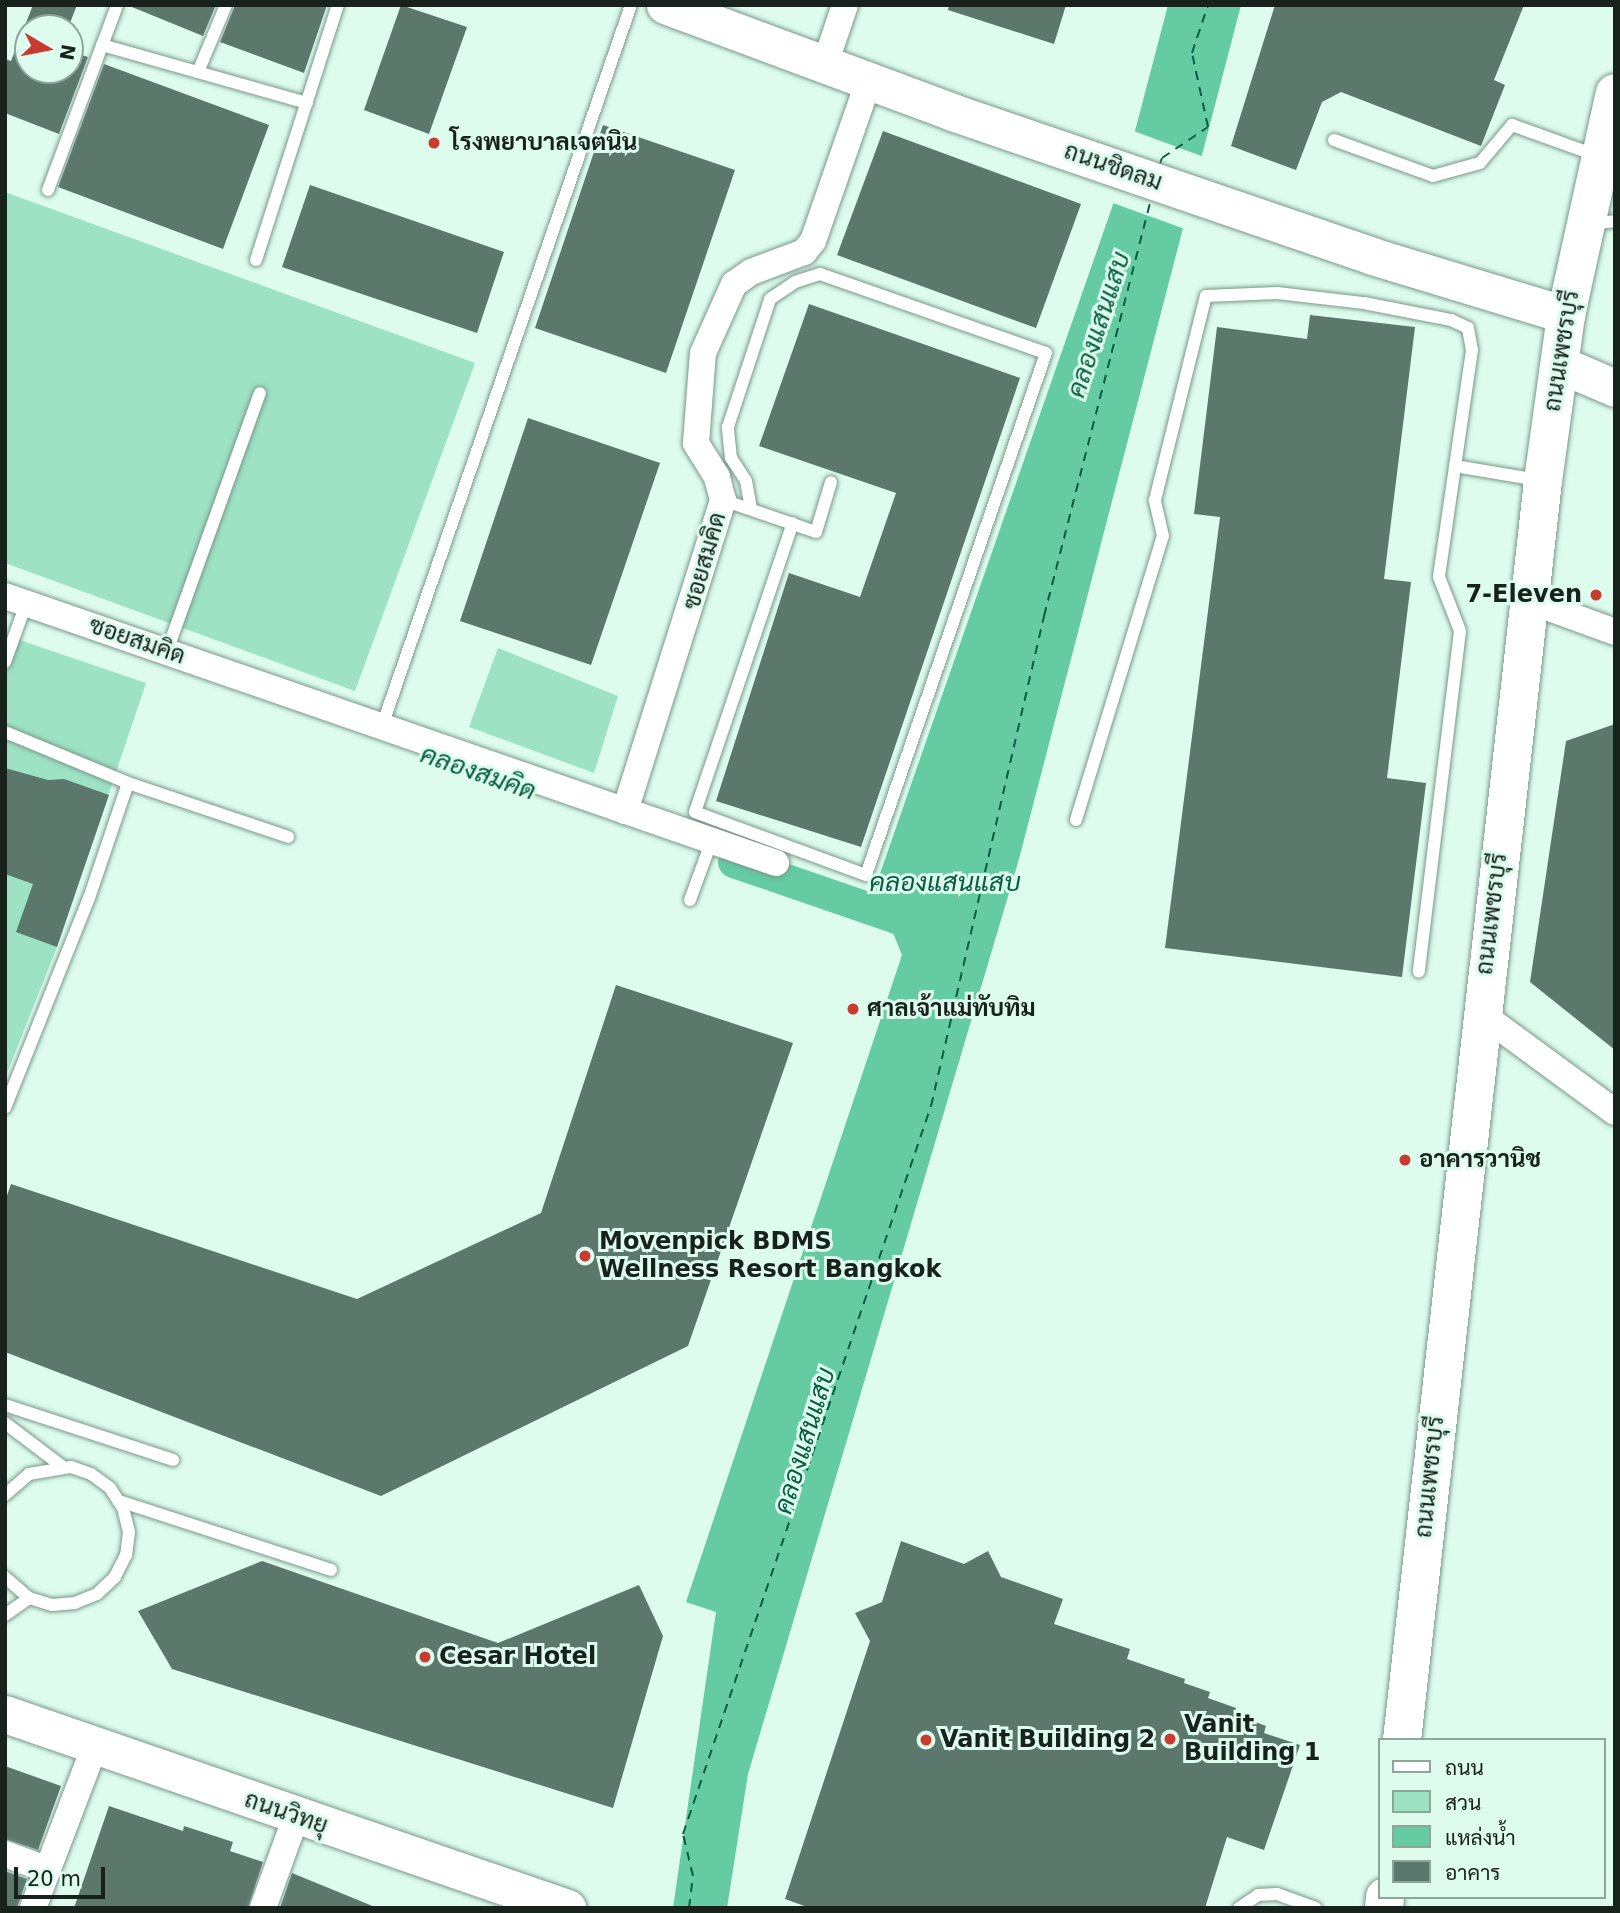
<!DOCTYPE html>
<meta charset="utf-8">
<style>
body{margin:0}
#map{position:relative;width:1620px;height:1913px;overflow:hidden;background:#ddfced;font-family:"DejaVu Sans",Sarabun,sans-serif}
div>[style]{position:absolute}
.green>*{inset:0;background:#9ee2c4}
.water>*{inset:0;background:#64cba3}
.pier>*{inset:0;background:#ddfced}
.canal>*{height:32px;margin:-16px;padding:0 16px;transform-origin:16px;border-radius:16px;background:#64cba3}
.ferry>*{height:2px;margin-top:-1px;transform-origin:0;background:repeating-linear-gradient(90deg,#075d43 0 9px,transparent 0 16px)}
.building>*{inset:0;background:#5c776b}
.roads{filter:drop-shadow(0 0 2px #7a978a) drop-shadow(0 0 2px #7a978a)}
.lane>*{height:12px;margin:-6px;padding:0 6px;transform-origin:6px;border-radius:6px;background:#fff}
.street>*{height:26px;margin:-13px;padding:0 13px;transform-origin:13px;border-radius:13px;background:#fff}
.secondary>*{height:37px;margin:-18.5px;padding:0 18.5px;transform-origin:18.5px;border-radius:18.5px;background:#fff}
.primary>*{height:38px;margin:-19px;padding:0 19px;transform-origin:19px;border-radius:19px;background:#fff}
.dots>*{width:19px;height:19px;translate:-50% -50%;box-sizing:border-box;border:4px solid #ddfced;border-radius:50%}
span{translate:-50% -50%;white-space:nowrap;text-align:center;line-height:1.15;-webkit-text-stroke:6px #ddfced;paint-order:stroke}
.poi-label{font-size:24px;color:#17221d;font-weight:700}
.left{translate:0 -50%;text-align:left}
.right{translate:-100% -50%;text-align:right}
.street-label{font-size:24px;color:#17221d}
.water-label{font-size:26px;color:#075d43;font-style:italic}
.frame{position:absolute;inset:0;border:7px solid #17221d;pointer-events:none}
.legend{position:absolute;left:1378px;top:1738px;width:228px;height:161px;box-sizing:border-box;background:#ddfced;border:2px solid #8ea59a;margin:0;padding:9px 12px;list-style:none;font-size:21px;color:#17221d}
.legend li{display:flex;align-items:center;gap:14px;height:35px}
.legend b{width:35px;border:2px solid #8ea59a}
.north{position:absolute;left:14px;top:14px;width:70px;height:70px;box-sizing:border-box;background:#ddfced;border:2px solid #8ea59a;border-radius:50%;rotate:100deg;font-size:19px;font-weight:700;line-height:28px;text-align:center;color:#17221d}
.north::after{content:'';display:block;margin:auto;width:24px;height:32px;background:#c93b30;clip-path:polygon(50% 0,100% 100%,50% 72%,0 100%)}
.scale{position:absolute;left:14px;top:1867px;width:91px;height:32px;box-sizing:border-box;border:4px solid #17221d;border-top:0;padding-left:9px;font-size:21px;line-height:24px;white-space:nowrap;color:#17221d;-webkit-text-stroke:5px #ddfced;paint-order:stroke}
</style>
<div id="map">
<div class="green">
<i style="clip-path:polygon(5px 192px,475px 363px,355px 691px,5px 563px)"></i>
<i style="clip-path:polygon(5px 635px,146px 683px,57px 947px,5px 1078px)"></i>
<i style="clip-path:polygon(498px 648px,618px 696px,594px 773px,469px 727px)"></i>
</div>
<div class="water">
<i style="clip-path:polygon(1168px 5px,1241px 5px,1019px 859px,748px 1774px,727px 1908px,673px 1908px,716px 1612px,686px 1602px,902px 955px,875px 888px,1124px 173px)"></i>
</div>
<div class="pier">
<i style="clip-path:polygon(1131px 130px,1204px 157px,1185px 229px,1110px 202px)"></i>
</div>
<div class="canal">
<i style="left:734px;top:862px;width:200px;rotate:19deg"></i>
</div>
<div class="ferry">
<i style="left:1160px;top:164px;width:6px;rotate:-72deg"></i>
<i style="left:1162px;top:158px;width:55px;rotate:-34deg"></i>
<i style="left:1208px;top:127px;width:76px;rotate:-102.2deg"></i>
<i style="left:1192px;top:53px;width:51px;rotate:-71.6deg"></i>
<i style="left:689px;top:1908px;width:32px;rotate:-83deg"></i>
<i style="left:693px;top:1876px;width:43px;rotate:-103.4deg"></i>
<i style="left:683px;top:1834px;width:769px;rotate:-71.19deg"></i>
<i style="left:931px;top:1106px;width:503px;rotate:-77.01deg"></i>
<i style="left:1044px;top:616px;width:430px;rotate:-75.6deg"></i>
</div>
<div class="building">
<i style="clip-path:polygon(33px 5px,77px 5px,68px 28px,28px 28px,28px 70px,70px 70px,70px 51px,88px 57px,59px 134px,5px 113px,5px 59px,11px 61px)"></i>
<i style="clip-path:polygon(127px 5px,216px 5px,203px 36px)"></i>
<i style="clip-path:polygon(235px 5px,327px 5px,304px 73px,220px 42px)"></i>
<i style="clip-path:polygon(401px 5px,467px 27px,429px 134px,364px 110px)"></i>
<i style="clip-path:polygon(949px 5px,1066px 5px,1054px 44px,948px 10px)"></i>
<i style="clip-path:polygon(1275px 5px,1524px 5px,1494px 80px,1505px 85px,1481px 146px,1341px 92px,1322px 102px,1296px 170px,1231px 146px)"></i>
<i style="clip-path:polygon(104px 64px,269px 125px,223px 249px,58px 187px)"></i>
<i style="clip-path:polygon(603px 125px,735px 170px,666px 373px,535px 328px)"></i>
<i style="clip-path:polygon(883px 131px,1081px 204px,1036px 328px,837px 255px)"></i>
<i style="clip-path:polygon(310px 185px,504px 252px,477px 333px,282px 267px)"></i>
<i style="clip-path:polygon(809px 304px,1020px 378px,861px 847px,716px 801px,789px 573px,860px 597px,896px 493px,759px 446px)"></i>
<i style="clip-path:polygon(1310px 315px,1415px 327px,1384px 579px,1411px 582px,1387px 778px,1426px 783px,1402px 977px,1165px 948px,1220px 517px,1194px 514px,1217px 327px,1307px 339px)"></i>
<i style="clip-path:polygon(528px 418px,660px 463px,591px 665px,460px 621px)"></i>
<i style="clip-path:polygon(1615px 724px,1615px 1050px,1530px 982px,1566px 741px)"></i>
<i style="clip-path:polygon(5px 768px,48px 780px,64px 779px,109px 795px,57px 947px,16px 932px,33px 884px,5px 874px)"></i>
<i style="clip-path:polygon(616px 985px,793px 1043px,688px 1346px,381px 1496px,5px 1352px,5px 1201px,11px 1184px,357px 1299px,541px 1213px)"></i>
<i style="clip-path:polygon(901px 1541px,964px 1564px,988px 1551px,1001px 1577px,1063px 1599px,1054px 1624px,1130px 1649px,1127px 1659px,1185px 1679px,1184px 1683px,1210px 1692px,1208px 1698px,1236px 1708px,1234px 1714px,1266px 1726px,1264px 1733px,1300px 1745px,1264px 1850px,1227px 1837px,1205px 1908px,810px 1908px,785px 1899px,870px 1641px,855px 1613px,882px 1602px)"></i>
<i style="clip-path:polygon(262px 1561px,498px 1643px,639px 1585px,663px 1636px,613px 1808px,172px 1669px,138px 1611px)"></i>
<i style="clip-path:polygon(5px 1766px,61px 1786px,38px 1850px,5px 1839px)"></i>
<i style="clip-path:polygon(109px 1806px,183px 1831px,184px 1826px,233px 1842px,230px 1851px,263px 1862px,248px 1908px,74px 1908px)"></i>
<i style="clip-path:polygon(5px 1871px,27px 1879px,17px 1908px,5px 1908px)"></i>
<i style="clip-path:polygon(292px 1873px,375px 1907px,375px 1908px,280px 1908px)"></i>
</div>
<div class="roads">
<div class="lane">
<i style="left:102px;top:45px;width:213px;rotate:15.8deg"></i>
<i style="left:198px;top:72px;width:73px;rotate:-67.3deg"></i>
<i style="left:1334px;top:140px;width:105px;rotate:20deg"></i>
<i style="left:1433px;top:176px;width:49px;rotate:-15.5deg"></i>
<i style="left:1480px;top:163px;width:50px;rotate:-49.9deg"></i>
<i style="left:1512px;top:125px;width:91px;rotate:19.8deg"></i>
<i style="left:48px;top:190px;width:197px;rotate:-69.5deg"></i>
<i style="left:1591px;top:224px;width:24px;rotate:-7deg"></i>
<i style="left:256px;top:260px;width:268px;rotate:-72.2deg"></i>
<i style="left:1455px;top:466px;width:84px;rotate:9.6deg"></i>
<i style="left:723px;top:500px;width:98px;rotate:19deg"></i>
<i style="left:816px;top:532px;width:52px;rotate:-73.3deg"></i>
<i style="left:751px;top:509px;width:28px;rotate:-100deg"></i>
<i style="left:746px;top:481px;width:27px;rotate:-123deg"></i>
<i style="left:731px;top:458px;width:31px;rotate:-96deg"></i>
<i style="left:728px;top:427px;width:135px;rotate:-71.8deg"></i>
<i style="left:770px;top:299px;width:30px;rotate:-34deg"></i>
<i style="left:795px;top:282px;width:26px;rotate:-18deg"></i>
<i style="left:820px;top:274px;width:239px;rotate:19.3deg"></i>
<i style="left:1046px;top:353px;width:552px;rotate:109.03deg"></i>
<i style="left:866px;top:875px;width:182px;rotate:-159.8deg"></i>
<i style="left:695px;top:812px;width:305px;rotate:-71.3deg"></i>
<i style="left:167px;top:651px;width:274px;rotate:-70.2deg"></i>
<i style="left:5px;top:662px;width:62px;rotate:-70.1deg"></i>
<i style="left:382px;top:726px;width:763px;rotate:-70.95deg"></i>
<i style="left:5px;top:732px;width:133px;rotate:22.5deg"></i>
<i style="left:128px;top:783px;width:121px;rotate:108.7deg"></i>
<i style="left:89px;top:898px;width:226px;rotate:111.8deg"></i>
<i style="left:128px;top:783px;width:169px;rotate:18.6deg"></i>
<i style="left:1076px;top:820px;width:297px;rotate:-73deg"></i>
<i style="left:1163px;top:536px;width:37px;rotate:-103deg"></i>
<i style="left:1155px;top:500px;width:210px;rotate:-76deg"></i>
<i style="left:1206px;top:296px;width:71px;rotate:-2.4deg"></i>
<i style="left:1277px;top:293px;width:88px;rotate:6.6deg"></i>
<i style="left:1364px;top:303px;width:89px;rotate:11.1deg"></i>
<i style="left:1451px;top:320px;width:19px;rotate:25deg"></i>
<i style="left:1468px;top:328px;width:22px;rotate:80deg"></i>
<i style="left:1472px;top:350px;width:229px;rotate:98.3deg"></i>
<i style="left:1439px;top:577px;width:58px;rotate:68.7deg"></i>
<i style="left:1460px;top:631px;width:343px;rotate:96.9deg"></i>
<i style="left:690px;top:900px;width:64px;rotate:-69.9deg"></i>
<i style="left:5px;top:1405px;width:177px;rotate:18.1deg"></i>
<i style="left:5px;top:1423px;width:73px;rotate:37.2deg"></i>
<i style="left:5px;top:1495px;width:32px;rotate:-41deg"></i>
<i style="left:29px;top:1474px;width:43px;rotate:-9.5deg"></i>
<i style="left:71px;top:1467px;width:21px;rotate:19deg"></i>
<i style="left:91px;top:1474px;width:24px;rotate:36deg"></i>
<i style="left:110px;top:1488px;width:24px;rotate:57deg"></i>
<i style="left:123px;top:1508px;width:25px;rotate:76deg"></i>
<i style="left:129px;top:1532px;width:23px;rotate:97deg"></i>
<i style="left:126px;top:1555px;width:25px;rotate:117deg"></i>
<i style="left:115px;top:1577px;width:25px;rotate:137deg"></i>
<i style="left:97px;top:1594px;width:24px;rotate:158deg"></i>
<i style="left:75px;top:1603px;width:23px;rotate:175deg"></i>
<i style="left:52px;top:1605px;width:24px;rotate:-163deg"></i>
<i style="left:29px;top:1598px;width:32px;rotate:-139deg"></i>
<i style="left:119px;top:1501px;width:223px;rotate:18deg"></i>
<i style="left:5px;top:1615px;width:29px;rotate:-35deg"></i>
<i style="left:1239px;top:1908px;width:23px;rotate:-34deg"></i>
<i style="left:1258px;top:1895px;width:19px;rotate:-3deg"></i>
<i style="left:1277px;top:1894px;width:41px;rotate:19.7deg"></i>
</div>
<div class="street">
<i style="left:825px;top:64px;width:62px;rotate:-71.3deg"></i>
<i style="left:5px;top:596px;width:816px;rotate:19.1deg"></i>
<i style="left:1530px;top:601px;width:90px;rotate:20deg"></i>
<i style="left:625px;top:811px;width:326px;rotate:-72.5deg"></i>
<i style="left:723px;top:500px;width:24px;rotate:-105deg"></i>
<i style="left:717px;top:477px;width:40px;rotate:-122deg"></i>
<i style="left:696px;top:443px;width:90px;rotate:-85.6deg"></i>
<i style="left:703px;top:353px;width:76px;rotate:-65.8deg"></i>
<i style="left:734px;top:284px;width:21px;rotate:-35deg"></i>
<i style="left:751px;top:272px;width:57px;rotate:-20.7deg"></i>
<i style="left:804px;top:252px;width:14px;rotate:-51deg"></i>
<i style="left:813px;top:241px;width:170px;rotate:-70.8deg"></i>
<i style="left:1480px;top:1013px;width:167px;rotate:36.3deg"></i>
<i style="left:5px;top:1854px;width:46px;rotate:20.4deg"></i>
<i style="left:33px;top:1908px;width:173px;rotate:-69.1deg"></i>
<i style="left:263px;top:1908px;width:97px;rotate:-70.1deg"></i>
</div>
<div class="secondary">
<i style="left:665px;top:5px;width:306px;rotate:20.4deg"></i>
<i style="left:952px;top:112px;width:444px;rotate:18.9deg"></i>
<i style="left:1372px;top:256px;width:203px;rotate:16.9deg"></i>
<i style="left:1559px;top:364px;width:61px;rotate:23.2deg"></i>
<i style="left:5px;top:1714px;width:595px;rotate:19.04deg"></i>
</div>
<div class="primary">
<i style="left:1402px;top:1740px;width:1267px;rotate:-83.61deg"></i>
<i style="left:1543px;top:481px;width:168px;rotate:-82.1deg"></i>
<i style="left:1566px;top:315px;width:227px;rotate:-77.6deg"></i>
<i style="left:1384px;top:1908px;width:11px;rotate:-85deg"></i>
</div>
</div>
<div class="dots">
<i style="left:434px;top:143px;background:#c93b30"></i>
<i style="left:1596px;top:595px;background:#c93b30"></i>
<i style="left:853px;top:1009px;background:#c93b30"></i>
<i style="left:1405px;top:1160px;background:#c93b30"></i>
<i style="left:585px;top:1256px;background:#c93b30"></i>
<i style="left:425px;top:1657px;background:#c93b30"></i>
<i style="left:1170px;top:1739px;background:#c93b30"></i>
<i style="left:926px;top:1740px;background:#c93b30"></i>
</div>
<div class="poi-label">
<span class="left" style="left:450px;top:143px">โรงพยาบาลเจตนิน</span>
<span class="right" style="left:1582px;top:595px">7-Eleven</span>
<span class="left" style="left:867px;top:1009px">ศาลเจ้าแม่ทับทิม</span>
<span class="left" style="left:1419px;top:1160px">อาคารวานิช</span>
<span class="left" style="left:599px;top:1256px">Movenpick BDMS<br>Wellness Resort Bangkok</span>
<span class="left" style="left:439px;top:1657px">Cesar Hotel</span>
<span class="left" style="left:1184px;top:1739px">Vanit<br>Building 1</span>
<span class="left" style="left:940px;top:1740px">Vanit Building 2</span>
</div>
<div class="street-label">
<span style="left:1113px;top:167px;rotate:19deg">ถนนชิดลม</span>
<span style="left:1562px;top:351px;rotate:-81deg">ถนนเพชรบุรี</span>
<span style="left:705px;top:561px;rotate:-74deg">ซอยสมคิด</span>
<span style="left:137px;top:641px;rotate:19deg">ซอยสมคิด</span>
<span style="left:1492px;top:914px;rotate:-83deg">ถนนเพชรบุรี</span>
<span style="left:1430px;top:1477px;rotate:-84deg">ถนนเพชรบุรี</span>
<span style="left:286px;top:1813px;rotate:19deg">ถนนวิทยุ</span>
</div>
<div class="water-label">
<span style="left:1099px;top:325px;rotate:-72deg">คลองแสนแสบ</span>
<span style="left:478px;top:773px;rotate:19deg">คลองสมคิด</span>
<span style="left:945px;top:883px">คลองแสนแสบ</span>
<span style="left:805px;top:1441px;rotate:-73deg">คลองแสนแสบ</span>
</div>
<div class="frame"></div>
<ul class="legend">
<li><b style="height:9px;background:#fff"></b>ถนน</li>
<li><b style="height:19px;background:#9ee2c4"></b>สวน</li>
<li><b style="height:19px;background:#64cba3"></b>แหล่งน้ำ</li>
<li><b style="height:19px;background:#5c776b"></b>อาคาร</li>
</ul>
<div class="north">N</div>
<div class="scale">20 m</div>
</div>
